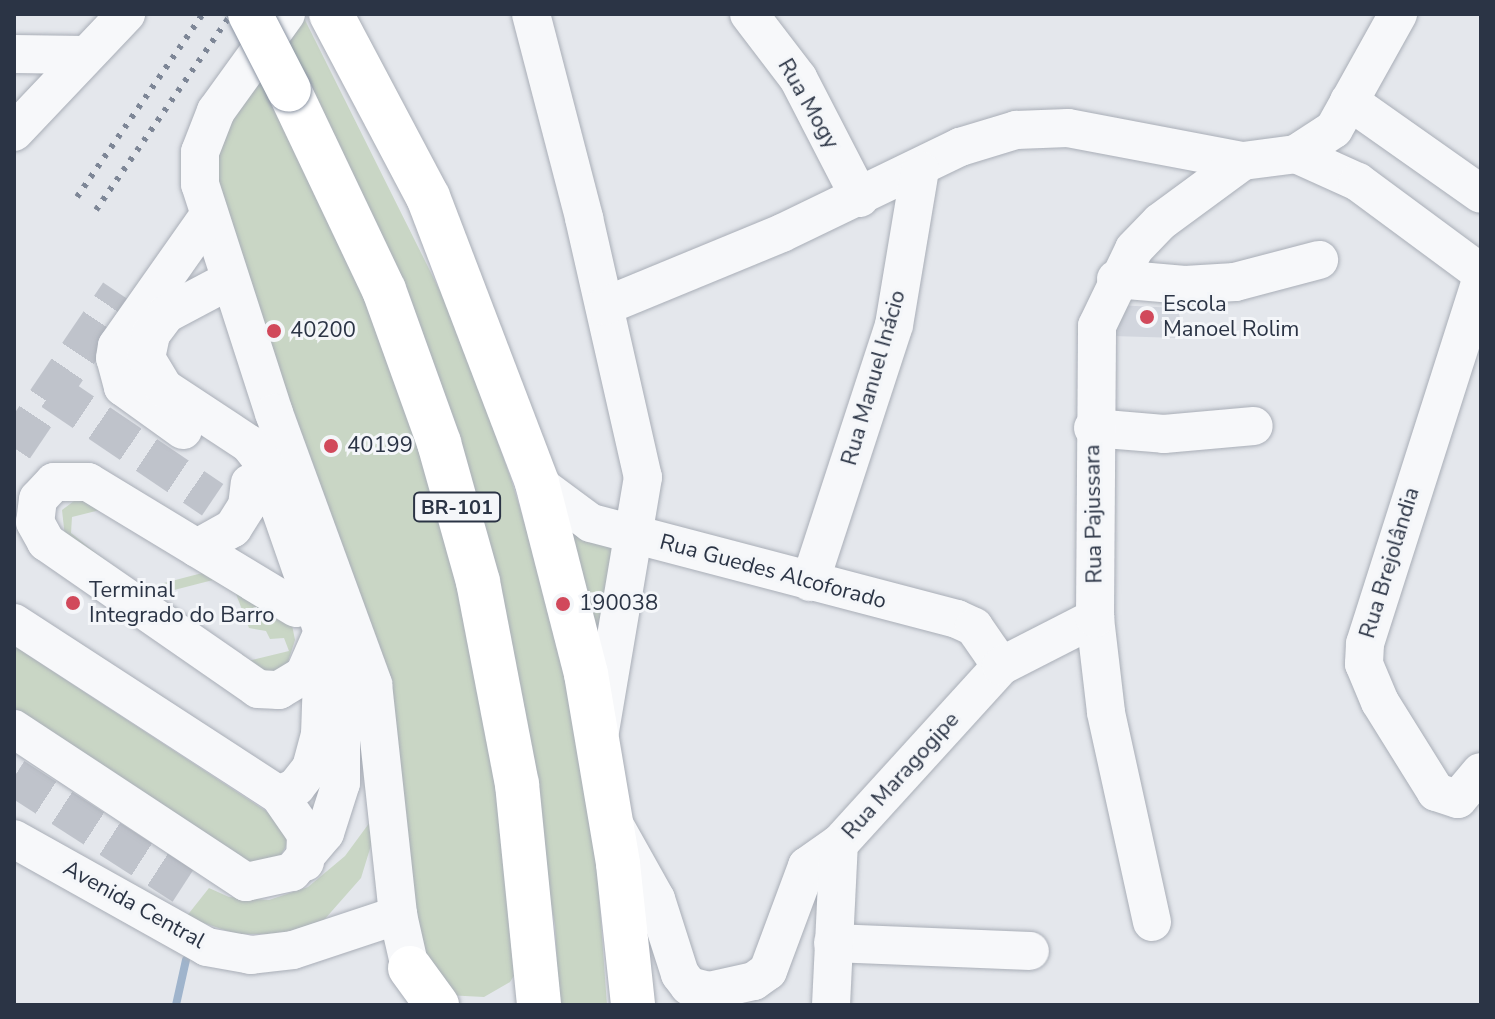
<!DOCTYPE html>
<meta charset="utf-8">
<style>
body{margin:0}
#map{position:relative;width:1495px;height:1019px;overflow:hidden;background:#e4e7ec;font-family:"Nunito Sans",sans-serif}
div>[style]{position:absolute}
.built>*{inset:0;background:#d2d6de}
.green>*{inset:0;background:#c9d6c5}
.stream>*{height:8px;margin:-4px;padding:0 4px;transform-origin:4px;border-radius:4px;background:#9fb4cc}
.minor-tunnel>*{height:38px;margin-top:-19px;transform-origin:0;background:repeating-linear-gradient(90deg,#bfc3cb 0 38px,transparent 0 57px)}
.roads{filter:drop-shadow(0 0 2px #a9aeb7) drop-shadow(0 0 2px #a9aeb7)}
.minor>*{height:38px;margin:-19px;padding:0 19px;transform-origin:19px;border-radius:19px;background:#f7f8fa}
.highway>*{height:44px;margin:-22px;padding:0 22px;transform-origin:22px;border-radius:22px;background:#fff}
.rail>*{height:6px;margin-top:-3px;transform-origin:0;background:repeating-linear-gradient(90deg,#7d8696 0 4px,transparent 0 12px)}
.bridges{filter:drop-shadow(0 0 2px #8b94a3) drop-shadow(0 0 2px #8b94a3)}
.highway-bridge>*{height:44px;margin:-22px;padding:0 22px;transform-origin:22px;border-radius:22px;background:#fff}
.dots>*{width:22px;height:22px;translate:-50% -50%;box-sizing:border-box;border:4px solid #f4f6f9;border-radius:50%}
span{translate:-50% -50%;white-space:nowrap;text-align:center;line-height:1.15;-webkit-text-stroke:6px #f4f6f9;paint-order:stroke}
.shield-label span{padding:2px 6px;background:#f4f6f9;border:2px solid;border-radius:6px;-webkit-text-stroke-width:0}
.shield-label{font-size:20px;color:#2b3445;font-weight:700}
.street-label{font-size:22px;color:#2b3445}
.poi-label{font-size:22px;color:#2b3445}
.left{translate:0 -50%;text-align:left}
.frame{position:absolute;inset:0;border:16px solid #2b3445;pointer-events:none}
</style>
<div id="map">
<div class="built">
<i style="clip-path:polygon(1115px 305px,1177px 308px,1183px 327px,1180px 338px,1112px 336px)"></i>
</div>
<div class="green">
<i style="clip-path:polygon(268px 14px,302px 14px,454px 319px,511px 479px,575px 687px,594px 826px,607px 1005px,559px 1005px,555px 925px,485px 563px)"></i>
<i style="clip-path:polygon(249px 65px,351px 220px,486px 674px,519px 968px,510px 982px,484px 997px,446px 995px,423px 977px,389px 709px,325px 497px,269px 377px,211px 165px)"></i>
<i style="clip-path:polygon(78px 498px,104px 509px,72px 517px,71px 533px,141px 589px,206px 572px,292px 625px,295px 640px,286px 668px,266px 677px,244px 662px,289px 651px,284px 638px,270px 639px,266px 631px,249px 628px,236px 594px,213px 580px,143px 598px,65px 537px,62px 510px)"></i>
<i style="clip-path:polygon(561px 513px,620px 522px,600px 661px)"></i>
<i style="clip-path:polygon(14px 646px,295px 830px,281px 855px,243px 866px,14px 717px)"></i>
<i style="clip-path:polygon(370px 822px,373px 839px,361px 878px,324px 920px,281px 934px,236px 934px,186px 917px,209px 888px,229px 897px,269px 900px,308px 887px,345px 856px)"></i>
</div>
<div class="stream">
<i style="left:176px;top:1005px;width:46px;rotate:-77.5deg"></i>
</div>
<div class="minor-tunnel">
<i style="left:52px;top:391px;width:194px;rotate:34.1deg"></i>
<i style="left:14px;top:448px;width:187px;rotate:-55.9deg"></i>
<i style="left:14px;top:777px;width:201px;rotate:32.8deg"></i>
</div>
<div class="roads">
<div class="minor">
<i style="left:286px;top:14px;width:120px;rotate:125.8deg"></i>
<i style="left:216px;top:111px;width:44px;rotate:111.3deg"></i>
<i style="left:200px;top:152px;width:32px;rotate:90deg"></i>
<i style="left:200px;top:184px;width:241px;rotate:72.1deg"></i>
<i style="left:274px;top:413px;width:289px;rotate:69.9deg"></i>
<i style="left:373px;top:684px;width:232px;rotate:83.8deg"></i>
<i style="left:398px;top:915px;width:54px;rotate:77.2deg"></i>
<i style="left:531px;top:14px;width:211px;rotate:75.4deg"></i>
<i style="left:584px;top:218px;width:266px;rotate:77.2deg"></i>
<i style="left:643px;top:477px;width:259px;rotate:99.6deg"></i>
<i style="left:749px;top:14px;width:81px;rotate:52.6deg"></i>
<i style="left:798px;top:78px;width:135px;rotate:62.7deg"></i>
<i style="left:14px;top:54px;width:71px;rotate:0.8deg"></i>
<i style="left:1349px;top:101px;width:161px;rotate:35.2deg"></i>
<i style="left:14px;top:132px;width:163px;rotate:-46.5deg"></i>
<i style="left:1296px;top:154px;width:45px;rotate:-33.3deg"></i>
<i style="left:1334px;top:129px;width:132px;rotate:-60.9deg"></i>
<i style="left:1116px;top:279px;width:69px;rotate:5deg"></i>
<i style="left:1185px;top:285px;width:50px;rotate:-3.4deg"></i>
<i style="left:1235px;top:282px;width:87px;rotate:-14.7deg"></i>
<i style="left:1481px;top:280px;width:382px;rotate:107.7deg"></i>
<i style="left:1365px;top:644px;width:20px;rotate:93deg"></i>
<i style="left:1364px;top:664px;width:41px;rotate:67.2deg"></i>
<i style="left:1380px;top:702px;width:106px;rotate:58.1deg"></i>
<i style="left:1436px;top:792px;width:23px;rotate:18deg"></i>
<i style="left:1458px;top:799px;width:35px;rotate:-50deg"></i>
<i style="left:605px;top:306px;width:191px;rotate:-22.4deg"></i>
<i style="left:782px;top:233px;width:198px;rotate:-25.8deg"></i>
<i style="left:960px;top:147px;width:59px;rotate:-16.9deg"></i>
<i style="left:1016px;top:130px;width:52px;rotate:-2.2deg"></i>
<i style="left:1068px;top:128px;width:178px;rotate:10.7deg"></i>
<i style="left:1243px;top:161px;width:53px;rotate:-7.5deg"></i>
<i style="left:1296px;top:154px;width:68px;rotate:24.3deg"></i>
<i style="left:1358px;top:182px;width:153px;rotate:36.5deg"></i>
<i style="left:1093px;top:428px;width:71px;rotate:4.8deg"></i>
<i style="left:1164px;top:434px;width:90px;rotate:-5.1deg"></i>
<i style="left:183px;top:430px;width:74px;rotate:-144.4deg"></i>
<i style="left:123px;top:387px;width:30px;rotate:-105deg"></i>
<i style="left:115px;top:358px;width:12px;rotate:-81deg"></i>
<i style="left:117px;top:346px;width:160px;rotate:-54.9deg"></i>
<i style="left:537px;top:483px;width:67px;rotate:36.5deg"></i>
<i style="left:591px;top:523px;width:378px;rotate:14.7deg"></i>
<i style="left:957px;top:619px;width:19px;rotate:25deg"></i>
<i style="left:974px;top:627px;width:47px;rotate:55.3deg"></i>
<i style="left:197px;top:548px;width:41px;rotate:-29.1deg"></i>
<i style="left:233px;top:528px;width:26px;rotate:-58deg"></i>
<i style="left:247px;top:506px;width:23px;rotate:-83deg"></i>
<i style="left:810px;top:582px;width:270px;rotate:-71.9deg"></i>
<i style="left:894px;top:325px;width:157px;rotate:-80.5deg"></i>
<i style="left:296px;top:608px;width:243px;rotate:-148.8deg"></i>
<i style="left:88px;top:482px;width:34px;rotate:180deg"></i>
<i style="left:54px;top:482px;width:23px;rotate:133deg"></i>
<i style="left:38px;top:499px;width:23px;rotate:97deg"></i>
<i style="left:35px;top:522px;width:23px;rotate:61deg"></i>
<i style="left:46px;top:542px;width:258px;rotate:34.7deg"></i>
<i style="left:258px;top:689px;width:21px;rotate:3deg"></i>
<i style="left:279px;top:690px;width:29px;rotate:-31deg"></i>
<i style="left:304px;top:675px;width:47px;rotate:-66.2deg"></i>
<i style="left:14px;top:623px;width:316px;rotate:33deg"></i>
<i style="left:279px;top:795px;width:47px;rotate:55.3deg"></i>
<i style="left:306px;top:834px;width:28px;rotate:92deg"></i>
<i style="left:14px;top:729px;width:278px;rotate:33.4deg"></i>
<i style="left:246px;top:882px;width:47px;rotate:-12.3deg"></i>
<i style="left:292px;top:872px;width:51px;rotate:-49.8deg"></i>
<i style="left:325px;top:833px;width:52px;rotate:-72.3deg"></i>
<i style="left:341px;top:783px;width:76px;rotate:-90deg"></i>
<i style="left:341px;top:707px;width:77px;rotate:-103.5deg"></i>
<i style="left:323px;top:632px;width:179px;rotate:-109.2deg"></i>
<i style="left:264px;top:463px;width:24px;rotate:-128deg"></i>
<i style="left:249px;top:444px;width:102px;rotate:-146.6deg"></i>
<i style="left:164px;top:388px;width:35px;rotate:-121deg"></i>
<i style="left:146px;top:358px;width:25px;rotate:-78deg"></i>
<i style="left:151px;top:334px;width:25px;rotate:-53deg"></i>
<i style="left:166px;top:314px;width:72px;rotate:-28deg"></i>
<i style="left:279px;top:795px;width:19px;rotate:-25deg"></i>
<i style="left:296px;top:787px;width:24px;rotate:-52deg"></i>
<i style="left:311px;top:768px;width:34px;rotate:-75deg"></i>
<i style="left:320px;top:735px;width:36px;rotate:-88deg"></i>
<i style="left:614px;top:824px;width:86px;rotate:60.8deg"></i>
<i style="left:656px;top:899px;width:79px;rotate:72.3deg"></i>
<i style="left:680px;top:974px;width:15px;rotate:53deg"></i>
<i style="left:689px;top:986px;width:21px;rotate:14deg"></i>
<i style="left:709px;top:991px;width:46px;rotate:-12.5deg"></i>
<i style="left:754px;top:981px;width:17px;rotate:-36deg"></i>
<i style="left:768px;top:971px;width:112px;rotate:-69.6deg"></i>
<i style="left:807px;top:866px;width:39px;rotate:-35deg"></i>
<i style="left:839px;top:844px;width:241px;rotate:-47.7deg"></i>
<i style="left:1001px;top:666px;width:106px;rotate:-27.1deg"></i>
<i style="left:14px;top:839px;width:221px;rotate:29.2deg"></i>
<i style="left:207px;top:947px;width:45px;rotate:10.3deg"></i>
<i style="left:251px;top:955px;width:42px;rotate:-6.8deg"></i>
<i style="left:293px;top:950px;width:111px;rotate:-18.4deg"></i>
<i style="left:1152px;top:922px;width:215px;rotate:-102.4deg"></i>
<i style="left:1106px;top:712px;width:95px;rotate:-96.7deg"></i>
<i style="left:1095px;top:618px;width:292px;rotate:-89.6deg"></i>
<i style="left:1097px;top:326px;width:85px;rotate:-64.3deg"></i>
<i style="left:1134px;top:249px;width:37px;rotate:-46deg"></i>
<i style="left:1160px;top:222px;width:103px;rotate:-36.3deg"></i>
<i style="left:833px;top:943px;width:197px;rotate:2.3deg"></i>
<i style="left:831px;top:1005px;width:161px;rotate:-87.2deg"></i>
</div>
<div class="highway">
<i style="left:331px;top:14px;width:207px;rotate:62.1deg"></i>
<i style="left:428px;top:197px;width:306px;rotate:69.1deg"></i>
<i style="left:537px;top:483px;width:197px;rotate:75.6deg"></i>
<i style="left:586px;top:674px;width:193px;rotate:80.4deg"></i>
<i style="left:618px;top:864px;width:142px;rotate:83.9deg"></i>
<i style="left:289px;top:90px;width:221px;rotate:64.6deg"></i>
<i style="left:384px;top:290px;width:163px;rotate:70.2deg"></i>
<i style="left:439px;top:443px;width:144px;rotate:74.3deg"></i>
<i style="left:478px;top:582px;width:206px;rotate:79.1deg"></i>
<i style="left:517px;top:784px;width:222px;rotate:84.3deg"></i>
<i style="left:410px;top:968px;width:46px;rotate:53.9deg"></i>
</div>
</div>
<div class="rail">
<i style="left:77px;top:197px;width:222px;rotate:-55.5deg"></i>
<i style="left:96px;top:210px;width:238px;rotate:-55.4deg"></i>
</div>
<div class="bridges">
<div class="highway-bridge">
<i style="left:250px;top:14px;width:85px;rotate:62.8deg"></i>
</div>
</div>
<div class="dots">
<i style="left:1147px;top:317px;background:#d1495b"></i>
<i style="left:274px;top:331px;background:#d1495b"></i>
<i style="left:331px;top:446px;background:#d1495b"></i>
<i style="left:73px;top:603px;background:#d1495b"></i>
<i style="left:563px;top:604px;background:#d1495b"></i>
</div>
<div class="shield-label">
<span style="left:457px;top:507px">BR-101</span>
</div>
<div class="street-label">
<span style="left:808px;top:104px;rotate:60deg">Rua Mogy</span>
<span style="left:874px;top:378px;rotate:-74deg">Rua Manuel Inácio</span>
<span style="left:1094px;top:514px;rotate:-91deg">Rua Pajussara</span>
<span style="left:1390px;top:563px;rotate:-73deg">Rua Brejolândia</span>
<span style="left:773px;top:572px;rotate:15deg">Rua Guedes Alcoforado</span>
<span style="left:901px;top:776px;rotate:-48deg">Rua Maragogipe</span>
<span style="left:134px;top:905px;rotate:29deg">Avenida Central</span>
</div>
<div class="poi-label">
<span class="left" style="left:1163px;top:317px">Escola<br>Manoel Rolim</span>
<span class="left" style="left:290px;top:331px">40200</span>
<span class="left" style="left:347px;top:446px">40199</span>
<span class="left" style="left:89px;top:603px">Terminal<br>Integrado do Barro</span>
<span class="left" style="left:579px;top:604px">190038</span>
</div>
<div class="frame"></div>
</div>
